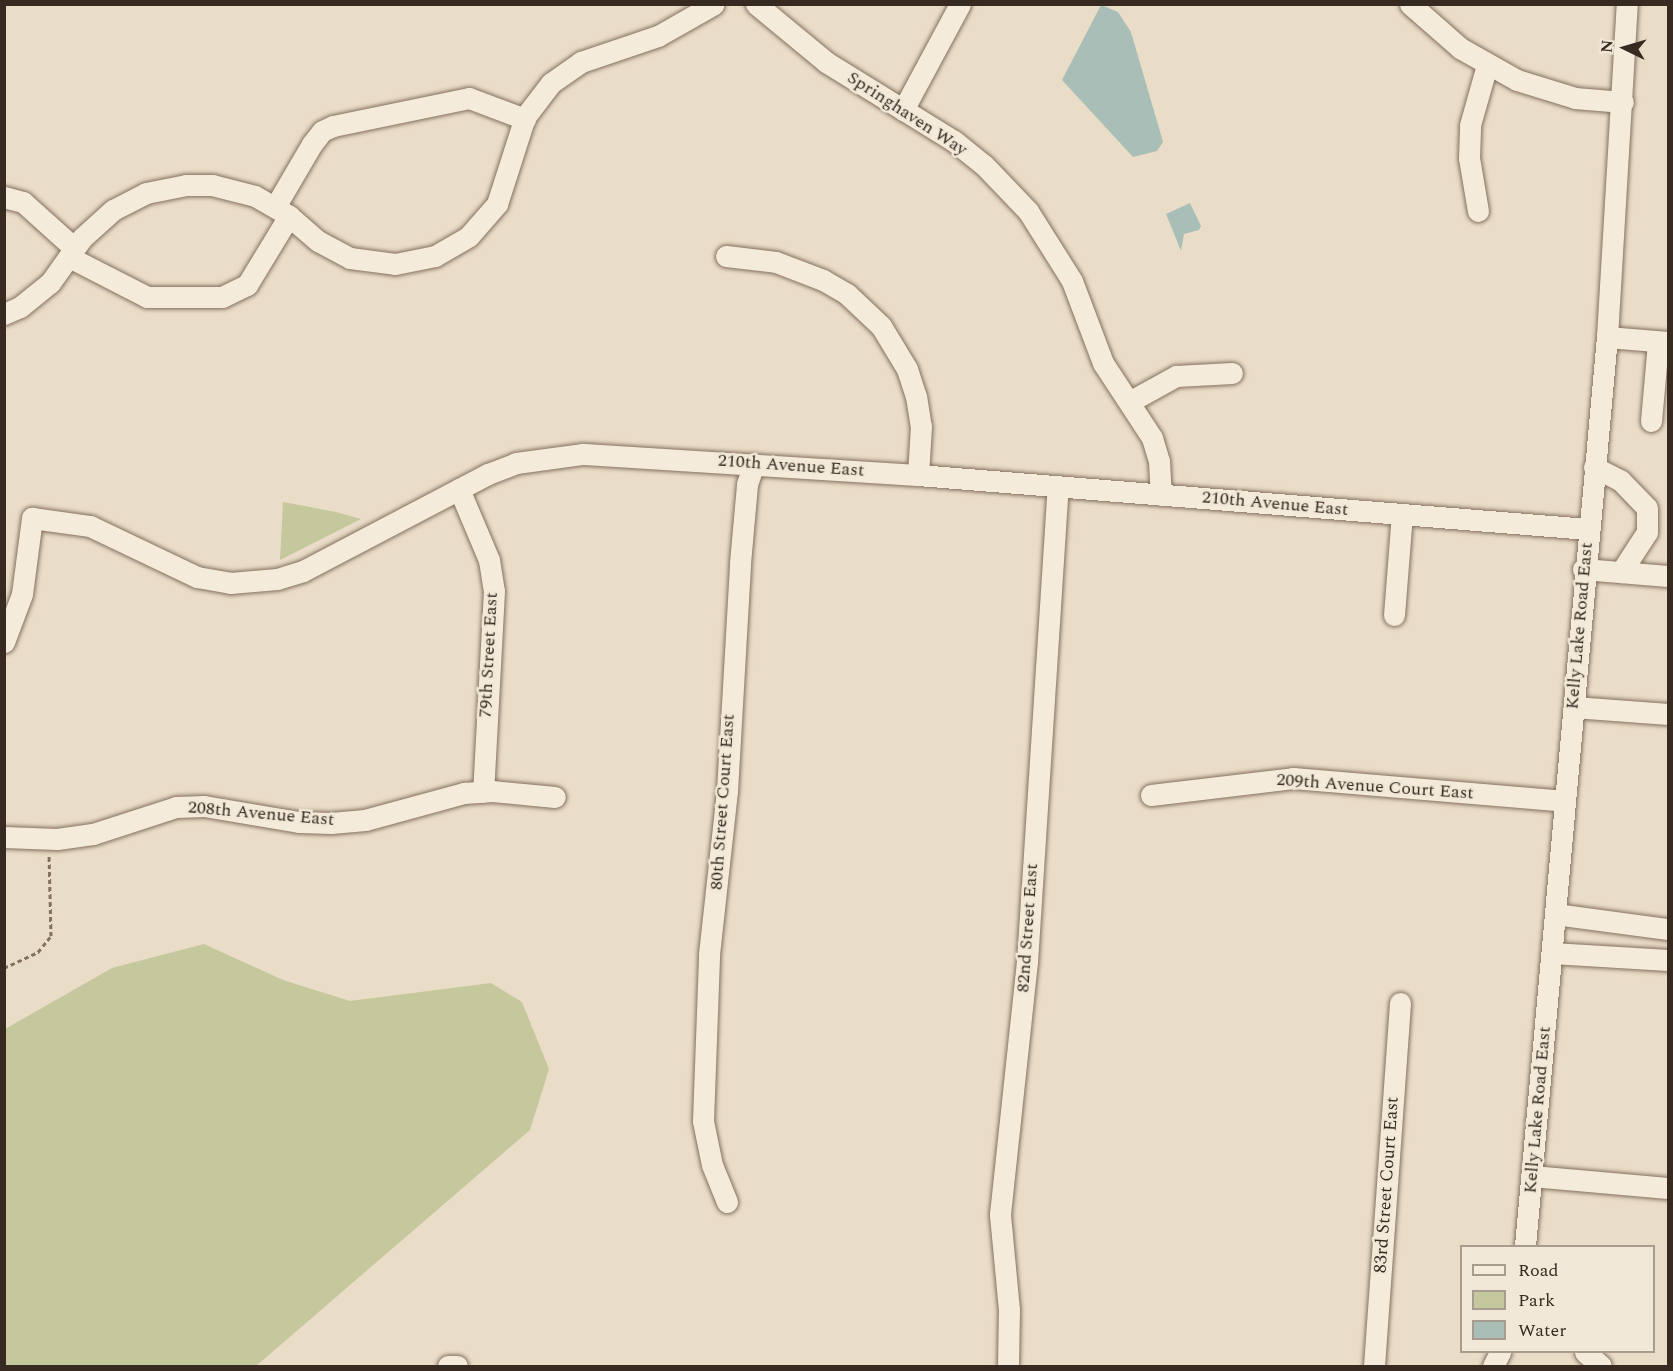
<!DOCTYPE html>
<style>
body{margin:0}
#map{position:relative;width:1673px;height:1371px;overflow:hidden;background:#eaddc8;font-family:Spectral,serif}
div>[style]{position:absolute}
.green>*{inset:0;background:#c5c79d}
.water>*{inset:0;background:#a9beb6}
.path>*{height:3px;margin-top:-1.5px;transform-origin:0;background:repeating-linear-gradient(90deg,#84705f 0 4.5px,transparent 0 7.5px)}
.roads{filter:drop-shadow(0 0 2px #84705f) drop-shadow(0 0 2px #84705f)}
.minor>*{height:21px;margin:-10.5px;padding:0 10.5px;transform-origin:10.5px;border-radius:10.5px;background:#f5ebdb}
span{translate:-50% -50%;white-space:nowrap;text-align:center;line-height:1.15;-webkit-text-stroke:5px #f2e8d7;paint-order:stroke}
.street-label{font-size:18px;color:#362a21}
.frame{position:absolute;inset:0;border:6px solid #362a21;pointer-events:none}
.legend{position:absolute;left:1460px;top:1245px;width:195px;height:108px;box-sizing:border-box;background:#f2e8d7;border:2px solid #a79c8e;margin:0;padding:8px 10px;list-style:none;font-size:18px;color:#362a21}
.legend li{display:flex;align-items:center;gap:12px;height:30px}
.legend b{width:30px;border:2px solid #a79c8e}
.north{position:absolute;left:1595px;top:18px;width:60px;height:60px;-webkit-text-stroke:4px #f2e8d7;paint-order:stroke;rotate:275deg;font-size:16px;font-weight:700;line-height:24px;text-align:center;color:#362a21}
.north::after{content:'';display:block;margin:auto;width:21px;height:27px;background:#362a21;clip-path:polygon(50% 0,100% 100%,50% 72%,0 100%)}
</style>
<div id="map">
<div class="green">
<i style="clip-path:polygon(283px 502px,336px 512px,361px 519px,280px 560px)"></i>
<i style="clip-path:polygon(204px 944px,283px 980px,350px 1001px,491px 983px,522px 1002px,549px 1069px,530px 1130px,256px 1366px,5px 1366px,5px 1029px,112px 968px)"></i>
</div>
<div class="water">
<i style="clip-path:polygon(1101px 5px,1118px 12px,1131px 32px,1163px 142px,1157px 151px,1133px 157px,1062px 80px)"></i>
<i style="clip-path:polygon(1190px 203px,1201px 226px,1199px 230px,1184px 234px,1181px 251px,1166px 214px)"></i>
</div>
<div class="path">
<i style="left:4px;top:968px;width:38px;rotate:-25deg"></i>
<i style="left:38px;top:952px;width:21px;rotate:-51deg"></i>
<i style="left:51px;top:936px;width:80px;rotate:-91.4deg"></i>
</div>
<div class="roads">
<div class="minor">
<i style="left:756px;top:4px;width:91px;rotate:39.6deg"></i>
<i style="left:826px;top:62px;width:150px;rotate:31.7deg"></i>
<i style="left:954px;top:141px;width:38px;rotate:39deg"></i>
<i style="left:984px;top:165px;width:64px;rotate:46.3deg"></i>
<i style="left:1028px;top:211px;width:83px;rotate:57.8deg"></i>
<i style="left:1072px;top:281px;width:88px;rotate:69.3deg"></i>
<i style="left:1103px;top:363px;width:90px;rotate:56.8deg"></i>
<i style="left:1152px;top:438px;width:24px;rotate:73deg"></i>
<i style="left:1159px;top:461px;width:34px;rotate:87deg"></i>
<i style="left:1410px;top:4px;width:67px;rotate:41.3deg"></i>
<i style="left:1460px;top:48px;width:65px;rotate:29.3deg"></i>
<i style="left:1517px;top:80px;width:61px;rotate:17.2deg"></i>
<i style="left:1575px;top:98px;width:48px;rotate:4.8deg"></i>
<i style="left:903px;top:110px;width:120px;rotate:-61.7deg"></i>
<i style="left:4px;top:197px;width:20px;rotate:15deg"></i>
<i style="left:23px;top:202px;width:69px;rotate:42deg"></i>
<i style="left:275px;top:207px;width:73px;rotate:-59.6deg"></i>
<i style="left:312px;top:144px;width:16px;rotate:-52deg"></i>
<i style="left:322px;top:131px;width:12px;rotate:-24deg"></i>
<i style="left:333px;top:126px;width:139px;rotate:-11.6deg"></i>
<i style="left:469px;top:98px;width:60px;rotate:20.6deg"></i>
<i style="left:1478px;top:211px;width:54px;rotate:-99.6deg"></i>
<i style="left:1469px;top:158px;width:33px;rotate:-88deg"></i>
<i style="left:1470px;top:125px;width:62px;rotate:-74.2deg"></i>
<i style="left:726px;top:256px;width:50px;rotate:6.8deg"></i>
<i style="left:776px;top:262px;width:50px;rotate:21deg"></i>
<i style="left:823px;top:280px;width:28px;rotate:30deg"></i>
<i style="left:847px;top:294px;width:47px;rotate:43.3deg"></i>
<i style="left:881px;top:326px;width:50px;rotate:58.8deg"></i>
<i style="left:907px;top:369px;width:28px;rotate:72deg"></i>
<i style="left:916px;top:396px;width:30px;rotate:81deg"></i>
<i style="left:921px;top:426px;width:49px;rotate:93.5deg"></i>
<i style="left:69px;top:257px;width:88px;rotate:27.1deg"></i>
<i style="left:147px;top:297px;width:75px"></i>
<i style="left:222px;top:297px;width:28px;rotate:-26deg"></i>
<i style="left:247px;top:285px;width:81px;rotate:-58.7deg"></i>
<i style="left:4px;top:314px;width:17px;rotate:-24deg"></i>
<i style="left:20px;top:307px;width:38px;rotate:-39deg"></i>
<i style="left:50px;top:283px;width:55px;rotate:-54.6deg"></i>
<i style="left:82px;top:238px;width:42px;rotate:-42.1deg"></i>
<i style="left:113px;top:210px;width:37px;rotate:-27deg"></i>
<i style="left:146px;top:193px;width:41px;rotate:-11.3deg"></i>
<i style="left:186px;top:185px;width:26px"></i>
<i style="left:212px;top:185px;width:44px;rotate:14.3deg"></i>
<i style="left:255px;top:196px;width:39px;rotate:30deg"></i>
<i style="left:289px;top:216px;width:38px;rotate:41deg"></i>
<i style="left:318px;top:241px;width:36px;rotate:28deg"></i>
<i style="left:350px;top:258px;width:45px;rotate:7.6deg"></i>
<i style="left:395px;top:264px;width:41px;rotate:-11.3deg"></i>
<i style="left:435px;top:256px;width:39px;rotate:-30deg"></i>
<i style="left:469px;top:236px;width:43px;rotate:-48.8deg"></i>
<i style="left:497px;top:204px;width:91px;rotate:-72.2deg"></i>
<i style="left:525px;top:117px;width:43px;rotate:-52.6deg"></i>
<i style="left:551px;top:83px;width:37px;rotate:-35deg"></i>
<i style="left:581px;top:62px;width:81px;rotate:-18.7deg"></i>
<i style="left:658px;top:36px;width:64px;rotate:-29.7deg"></i>
<i style="left:1607px;top:337px;width:61px;rotate:4.7deg"></i>
<i style="left:1129px;top:402px;width:54px;rotate:-29deg"></i>
<i style="left:1176px;top:376px;width:56px;rotate:-3.1deg"></i>
<i style="left:1651px;top:421px;width:79px;rotate:-84.9deg"></i>
<i style="left:1594px;top:467px;width:30px;rotate:27deg"></i>
<i style="left:1621px;top:481px;width:37px;rotate:46deg"></i>
<i style="left:1647px;top:508px;width:24px;rotate:90deg"></i>
<i style="left:1647px;top:532px;width:48px;rotate:123deg"></i>
<i style="left:459px;top:489px;width:77px;rotate:67.1deg"></i>
<i style="left:489px;top:560px;width:31px;rotate:81deg"></i>
<i style="left:494px;top:591px;width:201px;rotate:93.1deg"></i>
<i style="left:1583px;top:569px;width:85px;rotate:4.7deg"></i>
<i style="left:1394px;top:615px;width:101px;rotate:-85.5deg"></i>
<i style="left:4px;top:642px;width:51px;rotate:-69.4deg"></i>
<i style="left:22px;top:594px;width:77px;rotate:-82.5deg"></i>
<i style="left:32px;top:518px;width:59px;rotate:7.9deg"></i>
<i style="left:90px;top:526px;width:119px;rotate:25.5deg"></i>
<i style="left:197px;top:577px;width:34px;rotate:10deg"></i>
<i style="left:230px;top:583px;width:47px;rotate:-4.9deg"></i>
<i style="left:277px;top:579px;width:27px;rotate:-17deg"></i>
<i style="left:303px;top:571px;width:209px;rotate:-27.7deg"></i>
<i style="left:488px;top:474px;width:30px;rotate:-21deg"></i>
<i style="left:516px;top:463px;width:68px;rotate:-7.7deg"></i>
<i style="left:583px;top:454px;width:336px;rotate:3.6deg"></i>
<i style="left:918px;top:475px;width:672px;rotate:4.61deg"></i>
<i style="left:1574px;top:707px;width:94px;rotate:4.3deg"></i>
<i style="left:1151px;top:795px;width:143px;rotate:-6.8deg"></i>
<i style="left:1293px;top:778px;width:273px;rotate:4.8deg"></i>
<i style="left:4px;top:837px;width:53px;rotate:2.2deg"></i>
<i style="left:57px;top:839px;width:36px;rotate:-8deg"></i>
<i style="left:93px;top:834px;width:87px;rotate:-18deg"></i>
<i style="left:176px;top:807px;width:28px;rotate:-2deg"></i>
<i style="left:204px;top:806px;width:96px;rotate:9.6deg"></i>
<i style="left:299px;top:822px;width:32px;rotate:2deg"></i>
<i style="left:331px;top:823px;width:34px;rotate:-5deg"></i>
<i style="left:365px;top:820px;width:103px;rotate:-15.3deg"></i>
<i style="left:464px;top:793px;width:28px;rotate:-4deg"></i>
<i style="left:492px;top:791px;width:63px;rotate:5.4deg"></i>
<i style="left:1555px;top:914px;width:114px;rotate:7.6deg"></i>
<i style="left:1552px;top:953px;width:116px;rotate:3.5deg"></i>
<i style="left:1531px;top:1176px;width:138px;rotate:5deg"></i>
<i style="left:727px;top:1202px;width:40px;rotate:-112deg"></i>
<i style="left:712px;top:1165px;width:45px;rotate:-101.6deg"></i>
<i style="left:703px;top:1121px;width:167px;rotate:-87.9deg"></i>
<i style="left:709px;top:954px;width:164px;rotate:-83.7deg"></i>
<i style="left:727px;top:791px;width:228px;rotate:-86.7deg"></i>
<i style="left:740px;top:563px;width:79px;rotate:-84.9deg"></i>
<i style="left:747px;top:484px;width:21px;rotate:-71deg"></i>
<i style="left:1525px;top:1246px;width:913px;rotate:-84.85deg"></i>
<i style="left:1607px;top:337px;width:334px;rotate:-86.6deg"></i>
<i style="left:1585px;top:1352px;width:21px;rotate:41deg"></i>
<i style="left:448px;top:1366px;width:9px"></i>
<i style="left:1008px;top:1366px;width:56px;rotate:-89deg"></i>
<i style="left:1009px;top:1310px;width:96px;rotate:-95.4deg"></i>
<i style="left:1000px;top:1214px;width:253px;rotate:-83.9deg"></i>
<i style="left:1027px;top:962px;width:475px;rotate:-86.3deg"></i>
<i style="left:1374px;top:1366px;width:364px;rotate:-85.9deg"></i>
<i style="left:1493px;top:1366px;width:16px;rotate:-63deg"></i>
</div>
</div>
<div class="street-label">
<span style="left:907px;top:114px;rotate:33deg">Springhaven Way</span>
<span style="left:791px;top:466px;rotate:4deg">210th Avenue East</span>
<span style="left:1275px;top:504px;rotate:5deg">210th Avenue East</span>
<span style="left:1580px;top:626px;rotate:-85deg">Kelly Lake Road East</span>
<span style="left:489px;top:655px;rotate:-87deg">79th Street East</span>
<span style="left:1375px;top:787px;rotate:4deg">209th Avenue Court East</span>
<span style="left:723px;top:802px;rotate:-86deg">80th Street Court East</span>
<span style="left:261px;top:814px;rotate:5deg">208th Avenue East</span>
<span style="left:1028px;top:928px;rotate:-86deg">82nd Street East</span>
<span style="left:1538px;top:1110px;rotate:-85deg">Kelly Lake Road East</span>
<span style="left:1387px;top:1185px;rotate:-86deg">83rd Street Court East</span>
</div>
<div class="frame"></div>
<ul class="legend">
<li><b style="height:8px;background:#f5ebdb"></b>Road</li>
<li><b style="height:16px;background:#c5c79d"></b>Park</li>
<li><b style="height:16px;background:#a9beb6"></b>Water</li>
</ul>
<div class="north">N</div>
</div>
